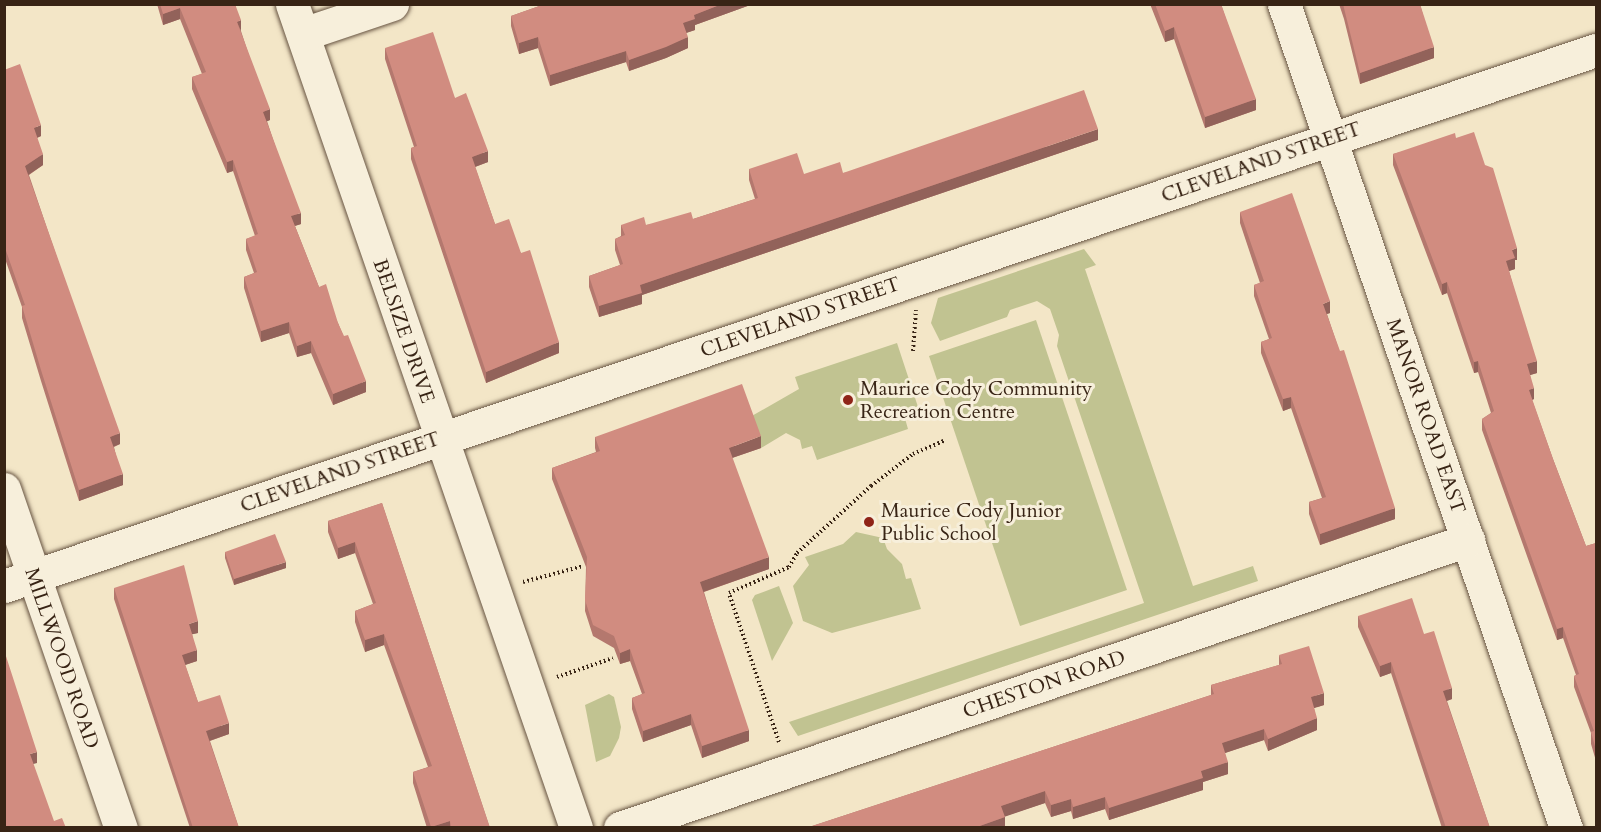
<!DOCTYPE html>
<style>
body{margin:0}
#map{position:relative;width:1601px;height:832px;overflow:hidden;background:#f3e6c7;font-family:Cardo,serif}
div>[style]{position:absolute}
.green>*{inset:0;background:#c1c391}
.path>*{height:4px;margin-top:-2px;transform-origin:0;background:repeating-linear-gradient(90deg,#382415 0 1.5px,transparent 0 4.5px)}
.roads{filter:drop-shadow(0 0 2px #675442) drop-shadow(0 0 2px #675442)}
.minor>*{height:33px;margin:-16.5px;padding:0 16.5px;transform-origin:16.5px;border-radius:16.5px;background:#f7efdb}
.wall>*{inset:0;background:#b4786e}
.shaded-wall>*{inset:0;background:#92625a}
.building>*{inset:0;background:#d18c80}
.dots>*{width:16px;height:16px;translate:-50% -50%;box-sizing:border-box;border:3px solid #f7efdb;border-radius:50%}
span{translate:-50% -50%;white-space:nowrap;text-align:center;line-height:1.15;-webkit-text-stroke:6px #f7efdb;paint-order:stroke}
.street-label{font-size:20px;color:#382415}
.poi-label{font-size:20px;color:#382415}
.left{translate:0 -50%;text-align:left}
.frame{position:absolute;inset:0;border:6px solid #382415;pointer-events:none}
</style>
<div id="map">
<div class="green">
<i style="clip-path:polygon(1084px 249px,1096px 265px,1085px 269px,1193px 586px,1253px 566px,1258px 581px,798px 736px,789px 722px,1144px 603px,1057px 346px,1059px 335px,1050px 309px,1037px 301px,1010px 310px,1007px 317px,940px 341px,931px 323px,938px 298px)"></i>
<i style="clip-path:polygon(1036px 320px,1127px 590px,1020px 626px,929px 356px)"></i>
<i style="clip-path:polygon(897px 343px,919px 410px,904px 415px,908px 429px,817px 460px,812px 446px,802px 449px,800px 440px,786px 433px,761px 448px,750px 417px,799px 389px,795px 377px)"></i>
<i style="clip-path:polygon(856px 532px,883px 538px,887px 549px,902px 564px,906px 579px,911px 578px,921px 609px,832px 633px,803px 621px,793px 586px,809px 565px,805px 557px,843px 544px)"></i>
<i style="clip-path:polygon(779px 586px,793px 623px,772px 661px,752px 600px,755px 595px)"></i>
<i style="clip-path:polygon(609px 694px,614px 697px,621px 727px,619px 738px,610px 756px,596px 762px,585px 705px)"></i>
</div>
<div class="path">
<i style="left:913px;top:351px;width:41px;rotate:-85.8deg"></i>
<i style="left:523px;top:582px;width:62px;rotate:-14.9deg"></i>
<i style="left:557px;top:677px;width:59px;rotate:-18.7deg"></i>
<i style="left:779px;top:742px;width:157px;rotate:-108.6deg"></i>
<i style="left:729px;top:593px;width:65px;rotate:-23.4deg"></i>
<i style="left:789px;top:567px;width:16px;rotate:-60deg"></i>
<i style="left:797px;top:553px;width:100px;rotate:-42.2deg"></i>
<i style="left:871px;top:486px;width:53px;rotate:-37.3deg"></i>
<i style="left:913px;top:454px;width:34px;rotate:-23deg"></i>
</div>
<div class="roads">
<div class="minor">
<i style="left:292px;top:4px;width:872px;rotate:70.98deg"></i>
<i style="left:1284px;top:4px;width:871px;rotate:71.11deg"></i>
<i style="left:303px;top:34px;width:94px;rotate:-18.6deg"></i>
<i style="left:4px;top:489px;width:359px;rotate:71deg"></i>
<i style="left:4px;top:586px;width:1680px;rotate:-18.61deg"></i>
<i style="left:620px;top:828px;width:896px;rotate:-18.76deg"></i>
</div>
</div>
<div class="wall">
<i style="clip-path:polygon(157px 4px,235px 4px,241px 31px,270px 120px,267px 121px,301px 224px,295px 226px,319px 287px,338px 323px,366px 392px,333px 405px,311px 353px,297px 357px,289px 333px,261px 342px,244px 288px,244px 277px,254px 273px,246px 250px,246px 239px,255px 236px,233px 171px,227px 173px,192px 89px,192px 77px,202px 74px,180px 19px,163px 25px)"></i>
<i style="clip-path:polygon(545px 4px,753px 4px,695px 25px,695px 30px,686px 33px,688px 48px,666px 58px,629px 71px,626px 62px,550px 86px,538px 48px,519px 54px,511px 26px,511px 16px)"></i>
<i style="clip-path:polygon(1150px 4px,1221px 4px,1256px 110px,1205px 128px,1174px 39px,1165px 42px)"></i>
<i style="clip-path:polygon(1339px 4px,1420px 4px,1434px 58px,1360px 84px,1344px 19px)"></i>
<i style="clip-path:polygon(385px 48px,455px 98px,488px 162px,475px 167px,495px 224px,521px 253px,559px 353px,486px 383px,411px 159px,411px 148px,414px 147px,385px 59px)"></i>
<i style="clip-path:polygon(4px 70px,41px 136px,37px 138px,43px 165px,29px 175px,120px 444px,114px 447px,123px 485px,79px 501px,41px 381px,22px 318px,22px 307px,4px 256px)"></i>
<i style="clip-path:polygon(1456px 138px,1517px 260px,1515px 260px,1515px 269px,1509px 271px,1537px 373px,1530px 375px,1534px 399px,1532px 400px,1553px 459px,1586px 546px,1596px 543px,1596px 761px,1591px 744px,1591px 733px,1574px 687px,1574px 676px,1576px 675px,1563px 638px,1557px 640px,1482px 430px,1482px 419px,1491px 413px,1478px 372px,1474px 373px,1447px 293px,1442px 295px,1393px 165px,1393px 154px)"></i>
<i style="clip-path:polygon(1098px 140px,642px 295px,642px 304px,599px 317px,589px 287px,589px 276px,620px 265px,615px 250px,615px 239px,621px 236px,621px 225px,646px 225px,693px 219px,755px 199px,749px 180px,749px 169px,804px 174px,843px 173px)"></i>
<i style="clip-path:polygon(1240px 212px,1330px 313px,1327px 314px,1395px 519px,1320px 545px,1309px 514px,1309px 502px,1322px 498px,1291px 408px,1283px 411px,1261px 353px,1261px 342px,1269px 339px,1254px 296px,1254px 285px,1260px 283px,1240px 223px)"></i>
<i style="clip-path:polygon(595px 437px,761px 448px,732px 458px,769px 569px,704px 592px,749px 741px,702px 758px,691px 725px,643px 742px,632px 709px,632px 698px,642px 694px,630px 661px,620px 664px,614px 648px,593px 636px,585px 611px,586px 567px,552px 479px,552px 468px,596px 452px,595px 448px)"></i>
<i style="clip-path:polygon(382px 503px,490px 828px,427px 828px,413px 783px,413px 772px,428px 767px,384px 645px,365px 652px,355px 622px,355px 611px,373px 604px,355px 553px,338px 559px,328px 532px,328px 521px)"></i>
<i style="clip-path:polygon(225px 552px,286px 568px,234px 585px,225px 558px)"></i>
<i style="clip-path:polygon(114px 588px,198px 633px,192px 634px,197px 661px,185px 665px,198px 702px,229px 734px,210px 741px,239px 828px,190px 828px,114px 599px)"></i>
<i style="clip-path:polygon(1358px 616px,1424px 634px,1452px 699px,1447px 701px,1490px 828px,1442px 828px,1391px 673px,1380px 677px,1358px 627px)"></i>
<i style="clip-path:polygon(1279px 655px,1324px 705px,1314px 708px,1317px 730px,1268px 751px,1264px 740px,1225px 753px,1228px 774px,1203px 782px,1203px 790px,1109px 820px,1105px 809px,1073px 819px,1071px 811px,1051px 817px,1045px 803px,1005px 816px,1005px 828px,806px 828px,1211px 695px,1211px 685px,1279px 665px)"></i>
</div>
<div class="shaded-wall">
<i style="clip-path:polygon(722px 4px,753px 4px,695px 25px,695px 30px,683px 34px,683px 23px,694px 15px)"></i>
<i style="clip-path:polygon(180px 8px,180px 19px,163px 25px,163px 14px)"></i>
<i style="clip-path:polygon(241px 20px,241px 31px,237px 22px)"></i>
<i style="clip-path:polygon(1174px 27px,1174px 39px,1165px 42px,1165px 31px)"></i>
<i style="clip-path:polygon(538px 37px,538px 48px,519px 54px,519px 43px)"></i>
<i style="clip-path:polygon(688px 37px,688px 48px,666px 58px,629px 71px,629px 60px)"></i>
<i style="clip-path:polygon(1434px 47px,1434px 58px,1360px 84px,1360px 73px)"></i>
<i style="clip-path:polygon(626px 51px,626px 62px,550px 86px,550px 75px)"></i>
<i style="clip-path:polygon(1256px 99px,1256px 110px,1205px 128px,1205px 117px)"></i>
<i style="clip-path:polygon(270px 109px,270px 120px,263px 123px,263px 112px)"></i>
<i style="clip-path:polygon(41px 125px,41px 136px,34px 139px,34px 128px)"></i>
<i style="clip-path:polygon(1098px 129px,1098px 140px,642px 295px,642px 304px,599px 317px,599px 306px,640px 285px)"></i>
<i style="clip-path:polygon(488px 151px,488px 162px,472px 168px,472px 157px)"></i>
<i style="clip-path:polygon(43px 154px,43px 165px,25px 177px,25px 166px)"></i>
<i style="clip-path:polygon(233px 160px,233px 171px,227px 173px,227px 162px)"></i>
<i style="clip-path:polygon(301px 213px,301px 224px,291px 227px,291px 216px)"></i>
<i style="clip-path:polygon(1517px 248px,1517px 260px,1515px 260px,1515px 269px,1506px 272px,1506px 261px,1512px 250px)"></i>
<i style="clip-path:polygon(1447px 282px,1447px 293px,1442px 295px,1442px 284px)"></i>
<i style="clip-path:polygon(1330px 301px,1330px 313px,1323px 315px,1323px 304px)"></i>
<i style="clip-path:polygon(289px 322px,289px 333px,261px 342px,261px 331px)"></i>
<i style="clip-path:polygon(311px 341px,311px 353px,297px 357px,297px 346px)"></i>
<i style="clip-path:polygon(559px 342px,559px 353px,486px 383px,486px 372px)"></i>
<i style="clip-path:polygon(1478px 361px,1478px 372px,1474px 373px,1474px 362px)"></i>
<i style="clip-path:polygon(1537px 361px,1537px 373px,1527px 376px,1527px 364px)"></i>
<i style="clip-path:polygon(366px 381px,366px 392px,333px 405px,333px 394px)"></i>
<i style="clip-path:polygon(1534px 388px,1534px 399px,1529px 401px,1529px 390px)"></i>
<i style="clip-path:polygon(1291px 397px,1291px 408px,1283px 411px,1283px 399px)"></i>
<i style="clip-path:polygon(120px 433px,120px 444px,110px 448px,110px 437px)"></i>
<i style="clip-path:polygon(761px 436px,761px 448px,729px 459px,729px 448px)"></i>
<i style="clip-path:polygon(123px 474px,123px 485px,79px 501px,79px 490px)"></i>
<i style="clip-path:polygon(1395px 508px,1395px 519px,1320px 545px,1320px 534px)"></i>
<i style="clip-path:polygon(355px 542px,355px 553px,338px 559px,338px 548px)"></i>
<i style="clip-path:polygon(769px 557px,769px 569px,700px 593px,700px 582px)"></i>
<i style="clip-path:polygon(286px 562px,286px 568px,234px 585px,234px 579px)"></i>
<i style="clip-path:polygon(198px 621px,198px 633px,189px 635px,189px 624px)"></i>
<i style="clip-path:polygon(1563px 627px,1563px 638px,1557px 640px,1557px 629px)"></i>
<i style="clip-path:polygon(384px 634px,384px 645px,365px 652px,365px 640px)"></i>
<i style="clip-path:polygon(630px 649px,630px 661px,620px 664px,620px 653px)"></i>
<i style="clip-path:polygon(197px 650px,197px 661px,182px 666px,182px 655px)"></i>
<i style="clip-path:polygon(1391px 662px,1391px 673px,1380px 677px,1380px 666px)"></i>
<i style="clip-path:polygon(1452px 688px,1452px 699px,1443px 702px,1443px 691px)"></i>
<i style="clip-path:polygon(1324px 693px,1324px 705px,1311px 709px,1311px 697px)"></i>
<i style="clip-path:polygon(691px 714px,691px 725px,643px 742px,643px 731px)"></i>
<i style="clip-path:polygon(1317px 718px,1317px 730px,1268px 751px,1268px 739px)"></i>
<i style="clip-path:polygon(229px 723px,229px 734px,206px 742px,206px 731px)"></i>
<i style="clip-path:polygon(1264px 729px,1264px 740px,1222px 754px,1222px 743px)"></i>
<i style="clip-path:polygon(749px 730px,749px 741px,702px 758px,702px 746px)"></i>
<i style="clip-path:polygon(37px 752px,37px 763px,30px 765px,30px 754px)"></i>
<i style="clip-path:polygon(1228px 762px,1228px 774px,1203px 782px,1203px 790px,1109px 820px,1109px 808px,1201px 771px)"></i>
<i style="clip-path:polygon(1045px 791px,1045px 803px,1001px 818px,1001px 806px)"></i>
<i style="clip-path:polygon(1105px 797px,1105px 809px,1073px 819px,1073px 807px)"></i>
<i style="clip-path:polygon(1071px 799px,1071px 811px,1051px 817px,1051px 805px)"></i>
<i style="clip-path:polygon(1005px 817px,1005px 828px,974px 828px)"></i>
<i style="clip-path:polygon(450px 821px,450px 828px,431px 828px,431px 827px)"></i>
</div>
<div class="building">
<i style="clip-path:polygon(160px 4px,235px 4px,241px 20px,237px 22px,270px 109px,263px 112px,301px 213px,291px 216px,319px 287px,326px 284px,338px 323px,344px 336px,348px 335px,366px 381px,333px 394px,311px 341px,297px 346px,289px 322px,261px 331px,244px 277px,257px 272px,246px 239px,258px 234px,233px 160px,227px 162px,192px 77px,206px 72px,180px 8px,163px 14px)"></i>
<i style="clip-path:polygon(545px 4px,722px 4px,694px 15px,695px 19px,683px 23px,688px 37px,666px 47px,629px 60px,626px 51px,550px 75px,538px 37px,519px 43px,511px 16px)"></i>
<i style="clip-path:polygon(1155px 4px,1221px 4px,1256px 99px,1205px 117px,1174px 27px,1165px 31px)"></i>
<i style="clip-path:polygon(1343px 4px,1420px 4px,1434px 47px,1360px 73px)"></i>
<i style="clip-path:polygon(433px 32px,455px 98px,466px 93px,488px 151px,472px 157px,495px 224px,509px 219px,521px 253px,530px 250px,559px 342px,486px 372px,411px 148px,417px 146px,385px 48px)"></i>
<i style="clip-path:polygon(20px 64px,41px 125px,34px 128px,43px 154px,25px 166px,120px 433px,110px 437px,123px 474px,79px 490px,41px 370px,22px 306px,25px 305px,4px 245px,4px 70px)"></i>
<i style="clip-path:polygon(1084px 90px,1098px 129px,640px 285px,642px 293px,599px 306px,589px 276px,623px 264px,615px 239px,625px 235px,621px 225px,644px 217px,646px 225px,691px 212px,693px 219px,758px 198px,749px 169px,797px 153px,804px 174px,840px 162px,843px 173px)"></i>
<i style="clip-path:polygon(1474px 132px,1485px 165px,1493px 168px,1517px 248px,1512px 250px,1515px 258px,1506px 261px,1537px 361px,1527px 364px,1534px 388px,1529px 390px,1553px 459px,1586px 546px,1596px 543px,1596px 750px,1591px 732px,1594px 731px,1574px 676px,1579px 674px,1563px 627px,1557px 629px,1482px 419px,1494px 411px,1478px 361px,1474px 362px,1447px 282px,1442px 284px,1393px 154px,1455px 133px,1456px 138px)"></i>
<i style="clip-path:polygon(1292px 193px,1330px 301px,1323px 304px,1340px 351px,1344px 350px,1395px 508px,1320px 534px,1309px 502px,1326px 497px,1291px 397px,1283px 399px,1261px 342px,1272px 338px,1254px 285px,1264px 281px,1240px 212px)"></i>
<i style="clip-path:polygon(742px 384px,761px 436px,729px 448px,769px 557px,700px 582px,749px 730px,702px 746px,691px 714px,643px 731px,632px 698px,645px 693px,630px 649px,620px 653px,614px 636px,593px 625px,585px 600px,587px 557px,552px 468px,600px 451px,595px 437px)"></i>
<i style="clip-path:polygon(382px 503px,490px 828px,451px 828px,450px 821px,431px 827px,413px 772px,432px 766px,384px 634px,365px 640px,355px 611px,376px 603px,355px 542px,338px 548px,328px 521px)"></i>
<i style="clip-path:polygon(275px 534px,286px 562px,234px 579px,225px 552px)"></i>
<i style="clip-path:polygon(184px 565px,198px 621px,189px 624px,197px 650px,182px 655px,198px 702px,220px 695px,229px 723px,206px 731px,239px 828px,193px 828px,114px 588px)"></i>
<i style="clip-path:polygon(1412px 598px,1424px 634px,1434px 631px,1452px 688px,1443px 691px,1490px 828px,1446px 828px,1391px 662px,1380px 666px,1358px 616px)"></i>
<i style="clip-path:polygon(1309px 646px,1324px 693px,1311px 697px,1317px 718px,1268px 739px,1264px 729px,1222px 743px,1228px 762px,1201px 771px,1203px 778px,1109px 808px,1105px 797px,1073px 807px,1071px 799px,1051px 805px,1045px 791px,1001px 806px,1005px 817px,974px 828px,806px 828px,1214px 694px,1211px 685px,1282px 664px,1279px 655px)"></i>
<i style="clip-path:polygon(4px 650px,37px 752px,30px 754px,54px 821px,62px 818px,66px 828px,4px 828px)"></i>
</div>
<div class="dots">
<i style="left:848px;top:400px;background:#8f2418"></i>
<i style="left:869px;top:522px;background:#8f2418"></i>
</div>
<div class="street-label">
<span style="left:1261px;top:162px;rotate:-19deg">CLEVELAND STREET</span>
<span style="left:800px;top:317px;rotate:-19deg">CLEVELAND STREET</span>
<span style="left:404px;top:331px;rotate:71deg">BELSIZE DRIVE</span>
<span style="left:1426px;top:416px;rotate:71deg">MANOR ROAD EAST</span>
<span style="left:340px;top:472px;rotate:-19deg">CLEVELAND STREET</span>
<span style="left:62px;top:658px;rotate:71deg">MILLWOOD ROAD</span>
<span style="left:1044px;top:684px;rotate:-19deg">CHESTON ROAD</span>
</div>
<div class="poi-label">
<span class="left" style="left:860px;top:400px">Maurice Cody Community<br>Recreation Centre</span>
<span class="left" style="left:881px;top:522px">Maurice Cody Junior<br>Public School</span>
</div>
<div class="frame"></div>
</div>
